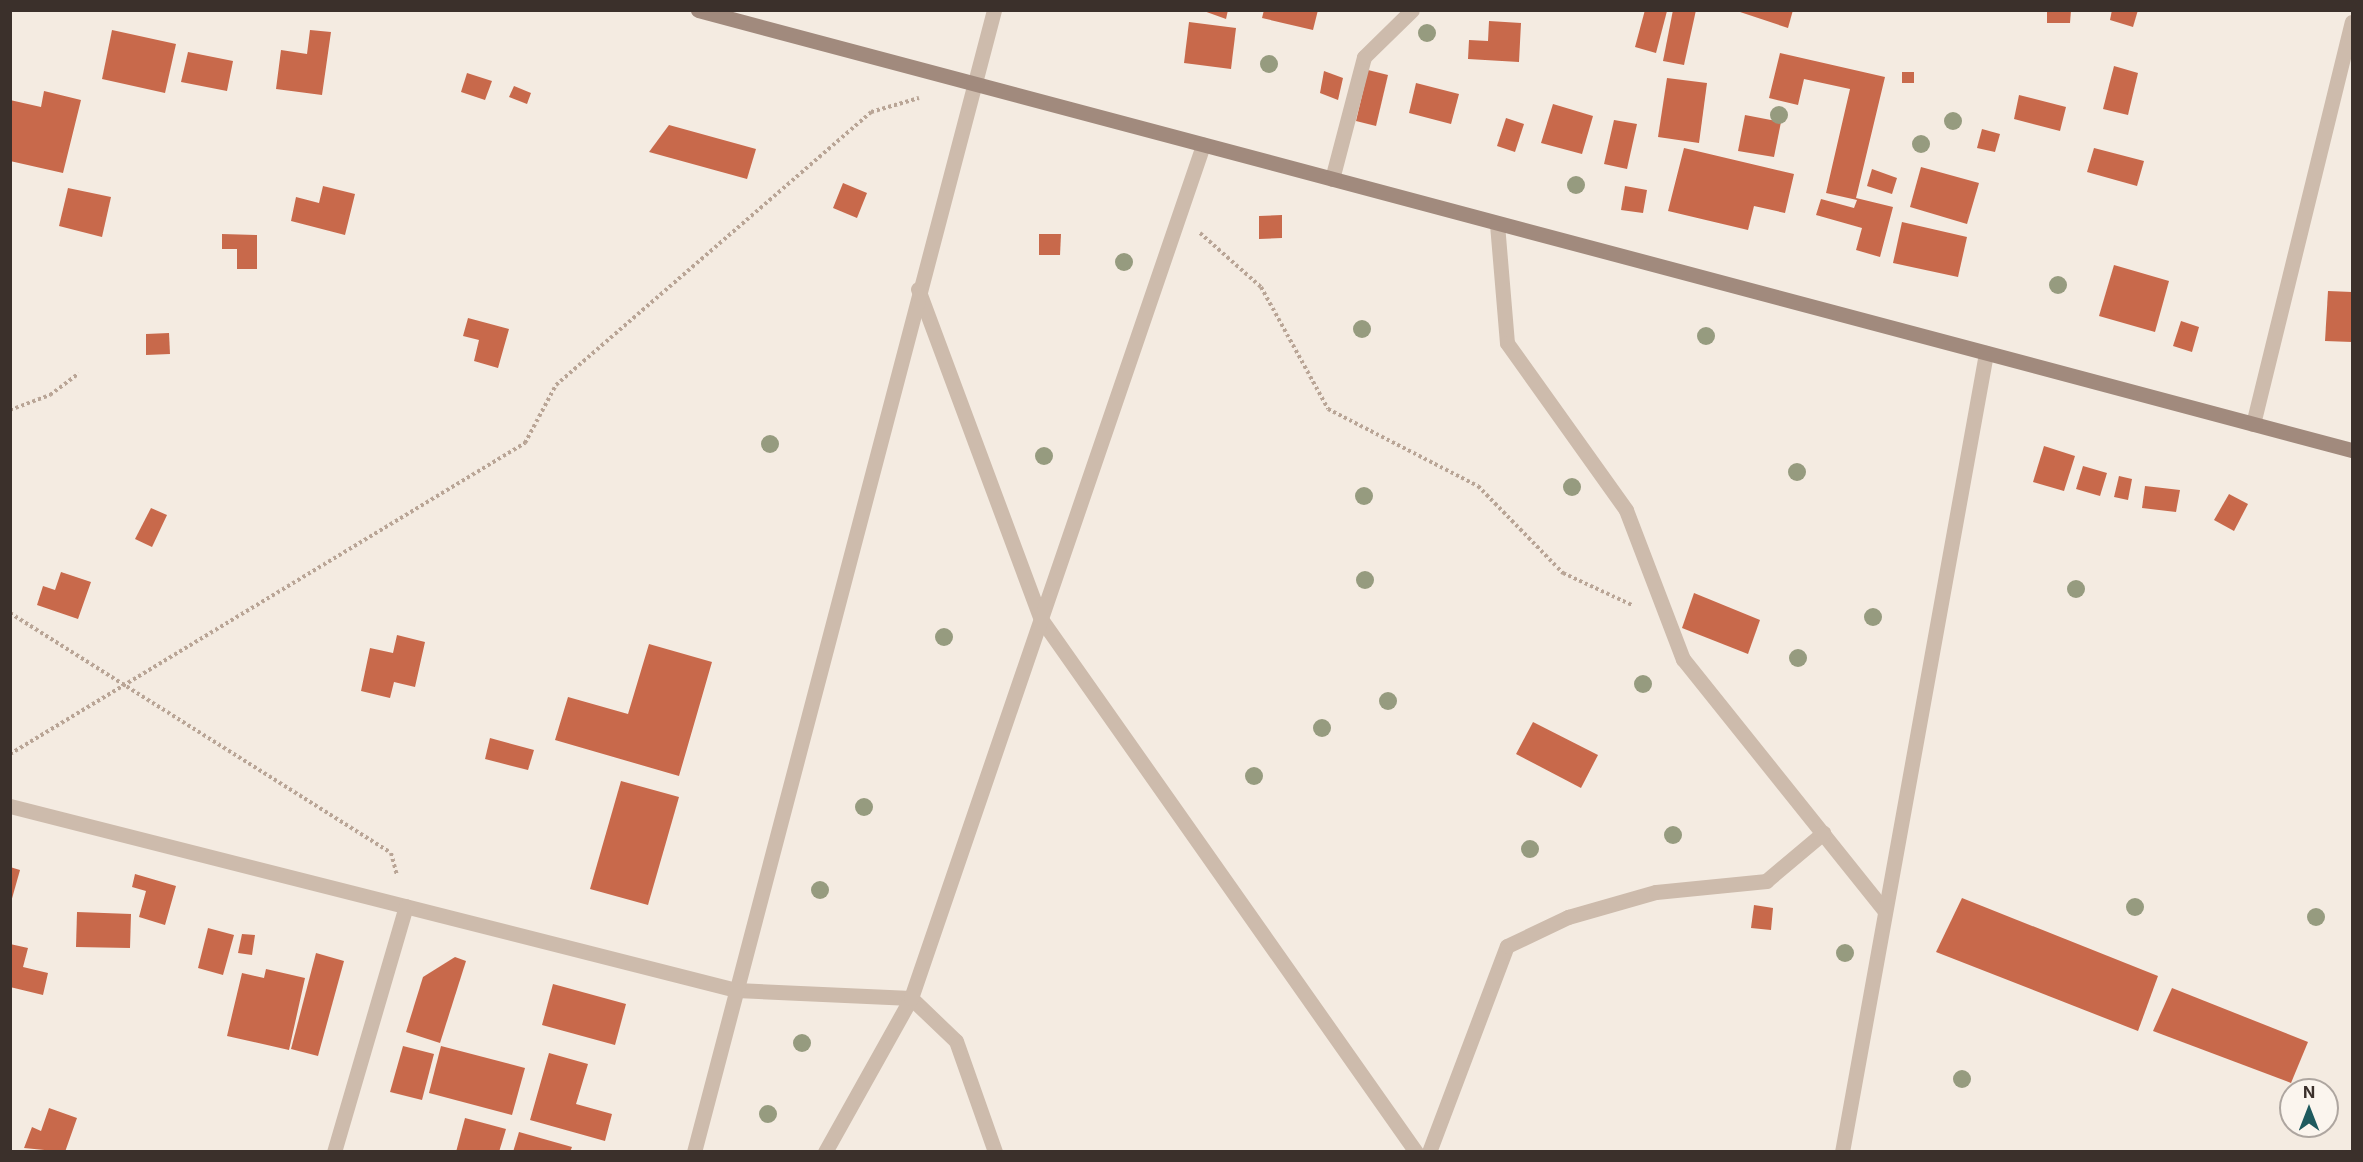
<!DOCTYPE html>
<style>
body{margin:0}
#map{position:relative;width:2363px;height:1162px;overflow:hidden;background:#f4ebe1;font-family:Inter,sans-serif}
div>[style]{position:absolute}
.building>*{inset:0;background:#c8694b}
.path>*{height:4px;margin-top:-2px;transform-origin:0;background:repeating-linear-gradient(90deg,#b9a596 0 3px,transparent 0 6px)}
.lane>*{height:15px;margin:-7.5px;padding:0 7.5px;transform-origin:7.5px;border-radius:7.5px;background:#cdbbac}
.street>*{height:15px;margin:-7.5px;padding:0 7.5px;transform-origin:7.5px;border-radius:7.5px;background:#cdbbac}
.secondary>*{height:15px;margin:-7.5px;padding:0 7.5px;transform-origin:7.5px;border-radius:7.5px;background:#a18a7d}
.trees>*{width:18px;height:18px;margin:-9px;border-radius:50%;background:#969b7f}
span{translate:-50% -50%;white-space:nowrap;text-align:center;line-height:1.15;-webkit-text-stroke:6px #fbf5ee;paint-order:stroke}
.frame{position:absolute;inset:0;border:12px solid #3b302b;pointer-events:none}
.north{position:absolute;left:2279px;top:1078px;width:60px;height:60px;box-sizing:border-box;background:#fbf5ee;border:2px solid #aea6a0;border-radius:50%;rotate:0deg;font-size:16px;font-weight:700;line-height:24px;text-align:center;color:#3b302b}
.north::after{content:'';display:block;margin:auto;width:21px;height:27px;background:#1f5a5e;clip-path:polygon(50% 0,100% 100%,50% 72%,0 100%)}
</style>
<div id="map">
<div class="building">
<i style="clip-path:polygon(1201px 10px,1228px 10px,1226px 19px)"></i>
<i style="clip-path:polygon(1264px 10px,1318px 10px,1313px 30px,1262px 18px)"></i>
<i style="clip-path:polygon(1645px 10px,1667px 11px,1656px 53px,1635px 47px)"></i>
<i style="clip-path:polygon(1673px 10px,1696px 10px,1684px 65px,1663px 61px)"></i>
<i style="clip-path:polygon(1734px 10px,1793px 10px,1788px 28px)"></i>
<i style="clip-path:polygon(2047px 10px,2071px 10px,2070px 23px,2047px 23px)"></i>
<i style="clip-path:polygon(2112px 10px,2138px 10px,2133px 27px,2110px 20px)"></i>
<i style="clip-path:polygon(1489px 21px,1521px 23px,1519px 62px,1468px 59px,1469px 40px,1488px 41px)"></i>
<i style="clip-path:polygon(1189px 22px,1236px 28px,1231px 69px,1184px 63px)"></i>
<i style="clip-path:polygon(112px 30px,176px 44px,165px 93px,102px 79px)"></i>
<i style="clip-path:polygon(310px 30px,331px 32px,322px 95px,276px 89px,281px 50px,307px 54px)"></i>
<i style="clip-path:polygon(188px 52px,233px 61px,227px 91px,181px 82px)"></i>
<i style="clip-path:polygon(1780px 53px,1885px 77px,1856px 198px,1893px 207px,1880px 257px,1856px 250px,1862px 228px,1816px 215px,1821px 199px,1854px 208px,1857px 200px,1826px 193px,1850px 89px,1804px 79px,1798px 105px,1769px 98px)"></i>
<i style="clip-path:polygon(2114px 66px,2138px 73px,2128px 115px,2103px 109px)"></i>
<i style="clip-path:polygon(1368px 70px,1388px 75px,1376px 126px,1356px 121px)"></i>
<i style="clip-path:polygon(1324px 71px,1343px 78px,1338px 100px,1320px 93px)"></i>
<i style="clip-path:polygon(1902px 72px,1914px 72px,1914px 83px,1902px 83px)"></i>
<i style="clip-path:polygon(467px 73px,492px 81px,485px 100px,461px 92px)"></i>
<i style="clip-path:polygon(1667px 78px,1707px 83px,1699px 143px,1658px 137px)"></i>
<i style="clip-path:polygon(1416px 83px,1459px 94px,1451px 124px,1409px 113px)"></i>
<i style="clip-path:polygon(514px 86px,531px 93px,527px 104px,509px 97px)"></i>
<i style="clip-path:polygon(44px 91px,81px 100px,63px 173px,10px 161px,10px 100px,41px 107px)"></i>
<i style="clip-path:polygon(2019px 95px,2066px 107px,2060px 131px,2014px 119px)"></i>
<i style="clip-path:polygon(1553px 104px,1593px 116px,1582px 154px,1541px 143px)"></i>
<i style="clip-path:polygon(1745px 115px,1781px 122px,1774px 157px,1738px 151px)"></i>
<i style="clip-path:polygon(1506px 118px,1524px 124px,1515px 152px,1497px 146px)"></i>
<i style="clip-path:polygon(1614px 120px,1637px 124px,1627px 169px,1604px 164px)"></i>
<i style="clip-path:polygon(669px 125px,756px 149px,747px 179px,649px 152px)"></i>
<i style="clip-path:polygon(1982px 129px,2000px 134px,1995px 152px,1977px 148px)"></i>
<i style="clip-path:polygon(1684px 148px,1794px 174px,1785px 213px,1754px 206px,1748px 230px,1668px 211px)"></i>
<i style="clip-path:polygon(2094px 148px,2144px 161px,2137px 186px,2087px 172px)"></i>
<i style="clip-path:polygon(1921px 167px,1979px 183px,1967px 224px,1910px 207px)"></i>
<i style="clip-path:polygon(1872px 169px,1897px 178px,1892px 194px,1867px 186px)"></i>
<i style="clip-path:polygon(843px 183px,867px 193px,857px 218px,833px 208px)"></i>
<i style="clip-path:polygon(323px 186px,355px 194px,345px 235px,291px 221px,296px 197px,319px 203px)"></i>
<i style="clip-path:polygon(1625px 186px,1647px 190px,1643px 213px,1621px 210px)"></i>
<i style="clip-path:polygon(68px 188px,111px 197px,102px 237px,59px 226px)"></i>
<i style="clip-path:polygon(1282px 215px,1282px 238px,1259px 239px,1259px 216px)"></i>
<i style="clip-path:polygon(1902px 222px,1967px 237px,1958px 277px,1893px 263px)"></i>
<i style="clip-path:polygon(222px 234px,257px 235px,257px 269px,237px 269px,237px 249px,222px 249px)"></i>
<i style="clip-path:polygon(1039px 234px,1061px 234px,1060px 255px,1039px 255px)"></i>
<i style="clip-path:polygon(2114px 265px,2169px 281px,2155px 332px,2099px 316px)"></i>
<i style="clip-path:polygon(2328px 291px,2352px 292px,2352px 342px,2325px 341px)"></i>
<i style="clip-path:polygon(468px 318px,509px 329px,498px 368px,474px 361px,479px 340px,463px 336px)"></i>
<i style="clip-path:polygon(2181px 321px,2199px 327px,2192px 352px,2173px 346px)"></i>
<i style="clip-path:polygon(169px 333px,170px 354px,146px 355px,146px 334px)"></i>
<i style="clip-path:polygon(2044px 446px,2075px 456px,2064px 491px,2033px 482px)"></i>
<i style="clip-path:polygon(2083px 466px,2107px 473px,2100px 496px,2076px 489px)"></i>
<i style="clip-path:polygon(2119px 476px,2132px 479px,2128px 500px,2114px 497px)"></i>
<i style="clip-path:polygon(2145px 486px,2180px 490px,2176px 512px,2142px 508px)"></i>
<i style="clip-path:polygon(2229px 494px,2248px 504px,2234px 531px,2214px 520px)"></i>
<i style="clip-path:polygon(151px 508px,167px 515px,152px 547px,135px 539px)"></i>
<i style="clip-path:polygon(61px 572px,91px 582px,78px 619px,37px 605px,43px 586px,55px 590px)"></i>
<i style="clip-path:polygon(1694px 593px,1760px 620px,1748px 654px,1682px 628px)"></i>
<i style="clip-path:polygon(397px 635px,425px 642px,415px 687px,394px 682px,390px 698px,361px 691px,370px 648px,393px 653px)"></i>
<i style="clip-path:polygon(649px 644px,712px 662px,679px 776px,555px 740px,568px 697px,628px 714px)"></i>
<i style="clip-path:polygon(1533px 722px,1598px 755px,1581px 788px,1516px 754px)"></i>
<i style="clip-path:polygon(490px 738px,534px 750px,528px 770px,485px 759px)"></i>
<i style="clip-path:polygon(621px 781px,679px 797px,648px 905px,590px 889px)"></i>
<i style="clip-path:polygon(10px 867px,20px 870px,11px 902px,10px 902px)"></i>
<i style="clip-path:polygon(135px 874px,176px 886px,165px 925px,139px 917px,146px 891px,132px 887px)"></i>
<i style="clip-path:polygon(1962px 898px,2158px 976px,2138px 1031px,1936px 952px)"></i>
<i style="clip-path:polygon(1754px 905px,1773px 908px,1771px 930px,1751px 928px)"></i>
<i style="clip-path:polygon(77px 912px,131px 914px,130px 948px,76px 947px)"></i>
<i style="clip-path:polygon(208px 928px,234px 935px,223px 975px,198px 968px)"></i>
<i style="clip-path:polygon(242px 934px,255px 935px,252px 955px,238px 953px)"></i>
<i style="clip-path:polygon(10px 944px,28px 948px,23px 967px,48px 973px,43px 995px,10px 987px)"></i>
<i style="clip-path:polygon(316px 953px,344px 961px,318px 1056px,291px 1049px)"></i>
<i style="clip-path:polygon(455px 957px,466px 961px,440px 1043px,406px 1032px,423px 977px)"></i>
<i style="clip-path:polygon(266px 969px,305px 978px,289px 1050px,227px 1036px,242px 973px,264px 978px)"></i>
<i style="clip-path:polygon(553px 984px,626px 1004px,615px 1045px,542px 1025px)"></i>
<i style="clip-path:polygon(2172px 988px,2308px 1042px,2291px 1083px,2153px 1031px)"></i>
<i style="clip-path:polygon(403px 1046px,434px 1054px,422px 1100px,390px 1092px)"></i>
<i style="clip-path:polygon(441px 1046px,525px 1068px,512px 1115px,429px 1093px)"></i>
<i style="clip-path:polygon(549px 1053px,588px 1064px,576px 1104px,612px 1114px,605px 1141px,530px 1120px)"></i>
<i style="clip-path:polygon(49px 1108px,77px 1118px,65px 1152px,24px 1148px,32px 1127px,41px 1131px)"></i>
<i style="clip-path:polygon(465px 1118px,506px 1129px,499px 1152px,456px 1152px)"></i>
<i style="clip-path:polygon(519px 1132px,572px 1147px,570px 1152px,513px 1152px)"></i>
</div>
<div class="path">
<i style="left:1200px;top:233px;width:81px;rotate:41.5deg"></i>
<i style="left:1261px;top:287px;width:139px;rotate:61.2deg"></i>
<i style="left:1328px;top:409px;width:169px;rotate:27.2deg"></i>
<i style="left:1478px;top:486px;width:122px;rotate:45.7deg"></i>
<i style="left:1563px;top:573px;width:76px;rotate:24.9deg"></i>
<i style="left:10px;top:410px;width:43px;rotate:-20.6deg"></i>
<i style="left:50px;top:395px;width:36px;rotate:-37deg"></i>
<i style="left:10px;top:613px;width:450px;rotate:32.2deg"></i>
<i style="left:391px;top:853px;width:23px;rotate:75deg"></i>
<i style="left:10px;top:754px;width:602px;rotate:-31.13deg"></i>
<i style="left:525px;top:443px;width:66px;rotate:-61.9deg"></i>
<i style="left:556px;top:385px;width:417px;rotate:-40.9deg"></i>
<i style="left:871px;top:112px;width:50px;rotate:-16.3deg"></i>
</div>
<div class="lane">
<i style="left:1332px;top:179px;width:126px;rotate:-75.3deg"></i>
<i style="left:1364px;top:57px;width:67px;rotate:-44.4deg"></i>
<i style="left:1497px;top:224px;width:119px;rotate:85.2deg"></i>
<i style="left:1507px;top:343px;width:205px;rotate:54.5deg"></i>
<i style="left:1626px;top:510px;width:160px;rotate:69.1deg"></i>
<i style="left:1683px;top:659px;width:323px;rotate:51.3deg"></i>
<i style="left:918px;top:289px;width:352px;rotate:69.6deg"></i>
<i style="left:1041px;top:619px;width:652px;rotate:54.87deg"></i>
<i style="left:736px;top:990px;width:175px;rotate:2.6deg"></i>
<i style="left:911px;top:998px;width:62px;rotate:43.7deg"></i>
<i style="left:956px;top:1041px;width:118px;rotate:70.6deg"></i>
<i style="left:825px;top:1152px;width:176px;rotate:-60.8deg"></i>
<i style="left:911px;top:998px;width:902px;rotate:-71.1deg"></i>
<i style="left:1429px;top:1152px;width:220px;rotate:-69.3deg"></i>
<i style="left:1507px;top:946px;width:68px;rotate:-25.4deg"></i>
<i style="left:1568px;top:917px;width:91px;rotate:-15.9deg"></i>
<i style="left:1656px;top:892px;width:111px;rotate:-5.7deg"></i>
<i style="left:1766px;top:881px;width:75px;rotate:-40.1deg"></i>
<i style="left:1842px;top:1152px;width:812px;rotate:-79.78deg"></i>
</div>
<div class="street">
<i style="left:2253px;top:424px;width:414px;rotate:-76.2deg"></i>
<i style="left:10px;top:806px;width:749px;rotate:14.22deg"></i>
<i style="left:334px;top:1152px;width:256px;rotate:-73.7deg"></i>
<i style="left:694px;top:1152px;width:1181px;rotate:-75.28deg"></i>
</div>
<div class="secondary">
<i style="left:698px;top:10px;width:1712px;rotate:14.9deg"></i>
</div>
<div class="trees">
<i style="left:1427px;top:33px"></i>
<i style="left:1269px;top:64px"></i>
<i style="left:1779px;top:115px"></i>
<i style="left:1953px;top:121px"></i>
<i style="left:1921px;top:144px"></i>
<i style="left:1576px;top:185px"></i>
<i style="left:1124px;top:262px"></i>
<i style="left:2058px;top:285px"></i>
<i style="left:1362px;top:329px"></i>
<i style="left:1706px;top:336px"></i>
<i style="left:770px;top:444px"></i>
<i style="left:1044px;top:456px"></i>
<i style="left:1797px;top:472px"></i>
<i style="left:1572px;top:487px"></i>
<i style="left:1364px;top:496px"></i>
<i style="left:1365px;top:580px"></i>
<i style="left:2076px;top:589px"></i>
<i style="left:1873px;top:617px"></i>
<i style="left:944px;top:637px"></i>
<i style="left:1798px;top:658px"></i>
<i style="left:1643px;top:684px"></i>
<i style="left:1388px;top:701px"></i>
<i style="left:1322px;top:728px"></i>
<i style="left:1254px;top:776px"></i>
<i style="left:864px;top:807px"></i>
<i style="left:1673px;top:835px"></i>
<i style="left:1530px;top:849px"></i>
<i style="left:820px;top:890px"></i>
<i style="left:2135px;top:907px"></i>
<i style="left:2316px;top:917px"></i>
<i style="left:1845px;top:953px"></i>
<i style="left:802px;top:1043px"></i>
<i style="left:1962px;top:1079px"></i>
<i style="left:768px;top:1114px"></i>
</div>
<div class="frame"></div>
<div class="north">N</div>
</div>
